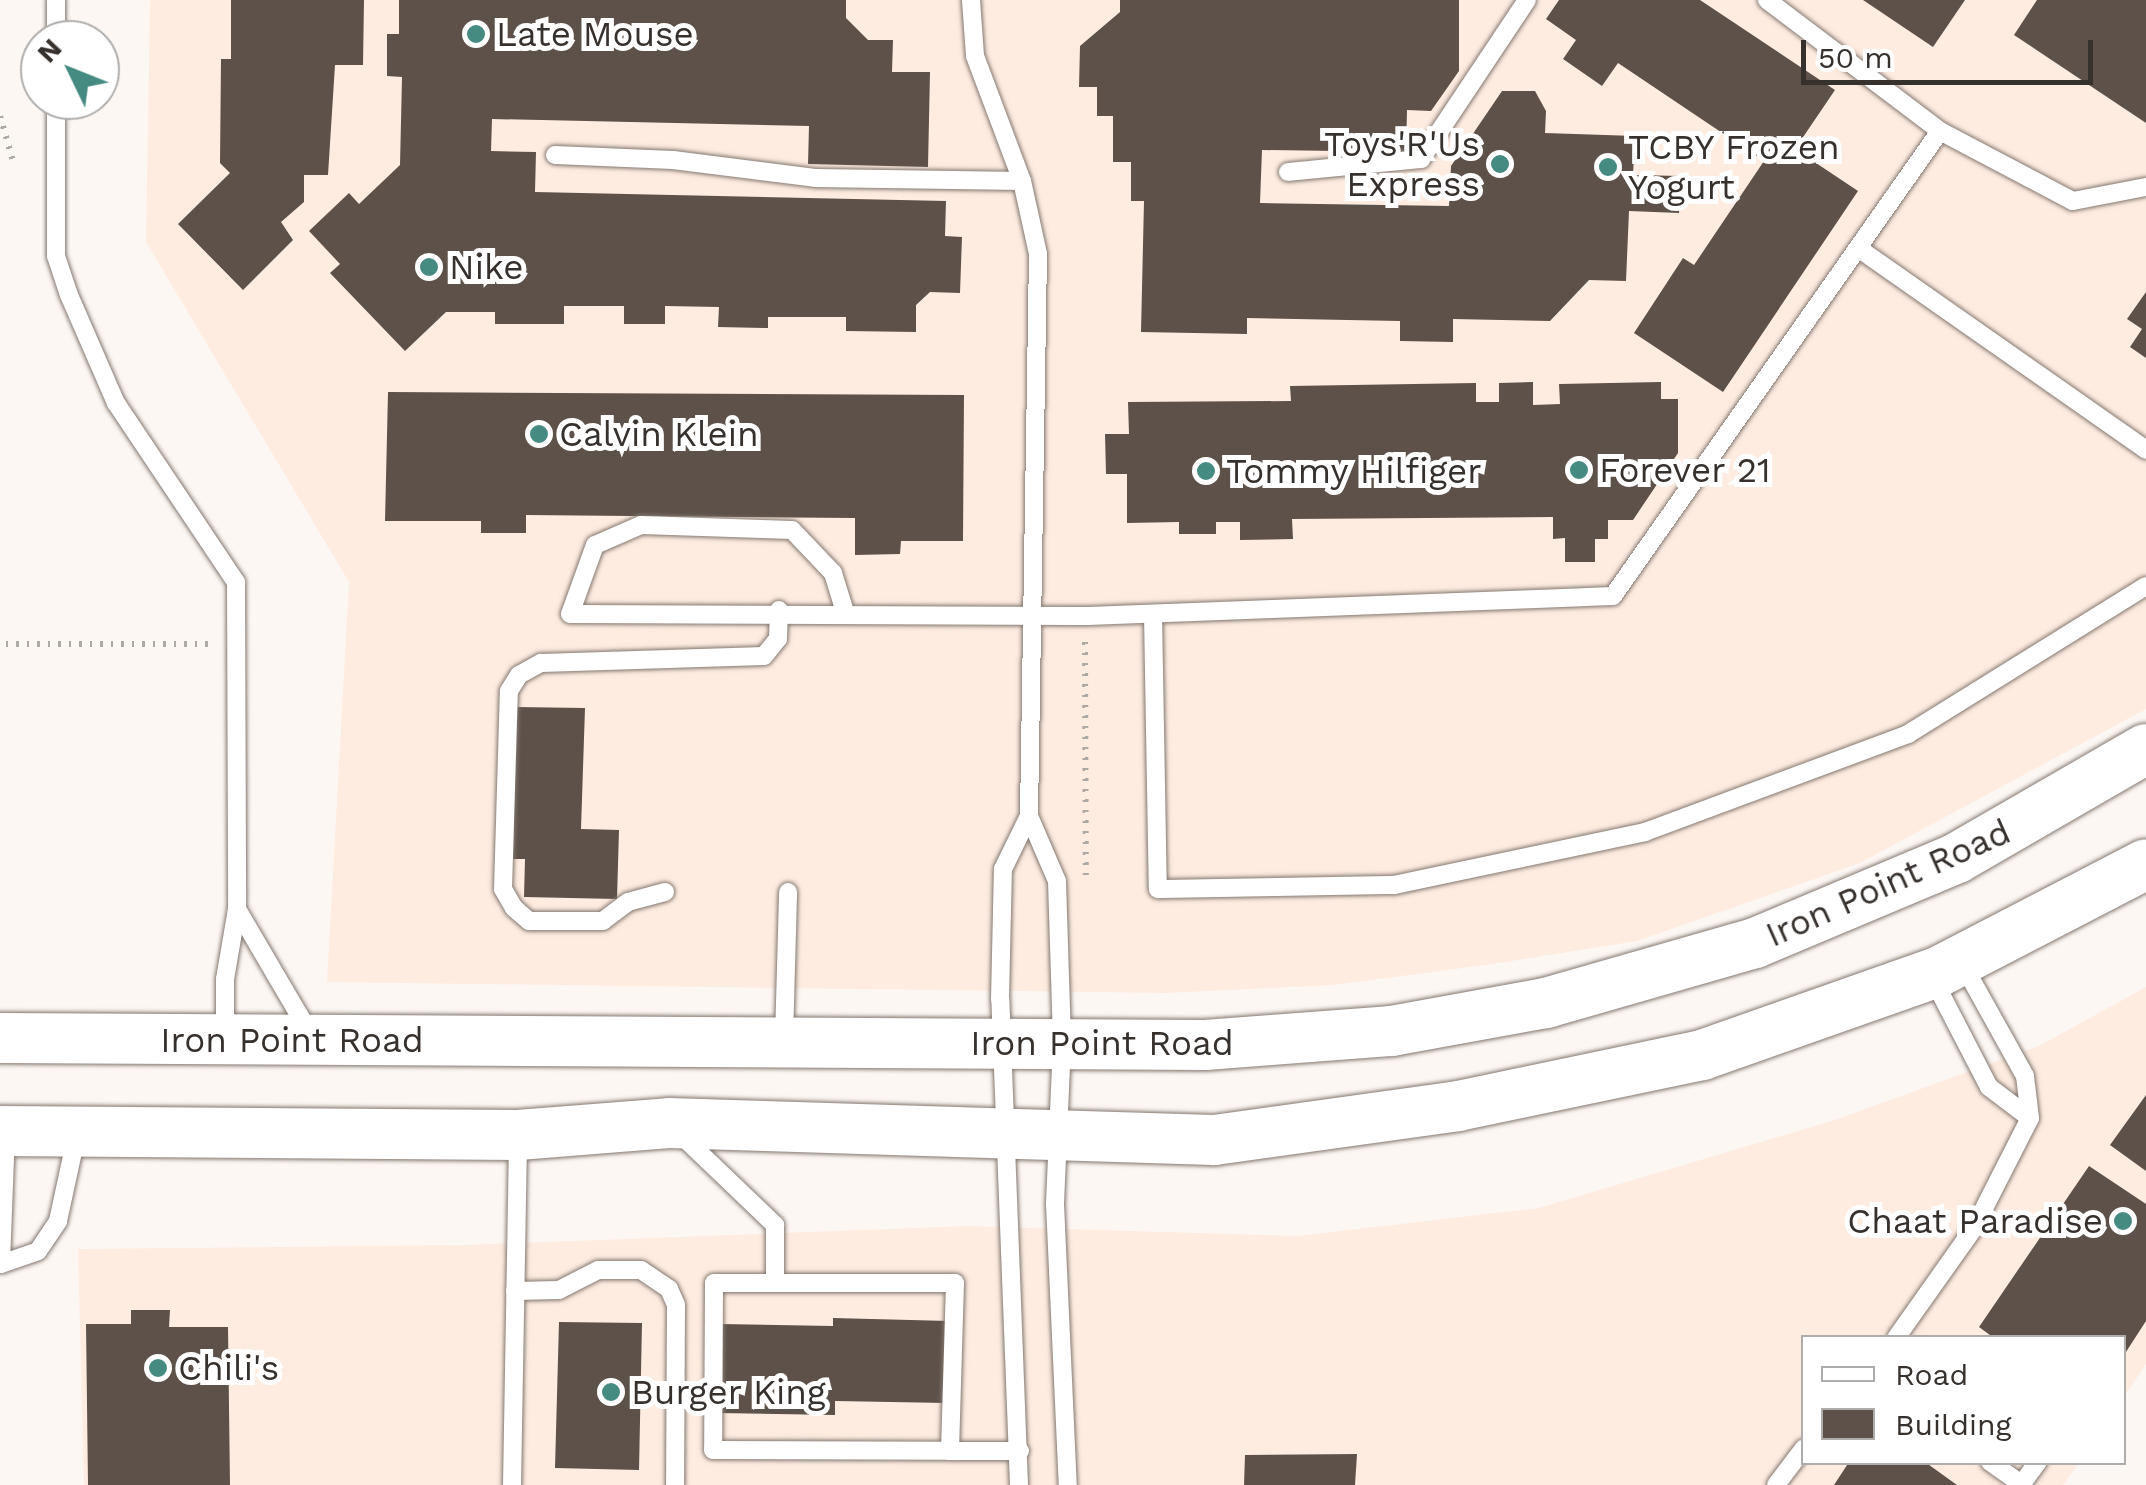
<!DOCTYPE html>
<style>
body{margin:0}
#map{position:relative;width:2146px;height:1485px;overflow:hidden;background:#fdf7f3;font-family:"Work Sans",sans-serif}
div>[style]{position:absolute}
.built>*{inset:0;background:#feece1}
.building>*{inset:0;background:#5d514a}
.path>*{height:6px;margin-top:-3px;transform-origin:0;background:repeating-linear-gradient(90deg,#afa9a6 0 2.5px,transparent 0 10.5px)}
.roads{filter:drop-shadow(0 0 2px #847870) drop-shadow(0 0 2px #847870)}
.lane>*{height:18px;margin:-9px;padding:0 9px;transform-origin:9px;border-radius:9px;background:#fff}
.secondary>*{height:50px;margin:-25px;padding:0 25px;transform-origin:25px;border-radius:25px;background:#fff}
.dots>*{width:28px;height:28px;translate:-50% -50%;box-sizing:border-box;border:5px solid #fff;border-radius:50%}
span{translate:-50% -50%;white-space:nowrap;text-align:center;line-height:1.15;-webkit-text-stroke:10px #fff;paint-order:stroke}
.poi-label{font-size:35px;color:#37312e}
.left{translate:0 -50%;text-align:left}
.right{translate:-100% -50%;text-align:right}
.street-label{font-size:35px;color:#37312e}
.legend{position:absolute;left:1801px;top:1335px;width:325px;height:130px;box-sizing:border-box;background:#fff;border:2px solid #afadab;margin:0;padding:12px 18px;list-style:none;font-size:30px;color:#37312e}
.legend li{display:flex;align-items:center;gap:20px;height:50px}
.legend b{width:50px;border:2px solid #afadab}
.north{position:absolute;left:20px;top:20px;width:100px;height:100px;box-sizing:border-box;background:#fff;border:2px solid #afadab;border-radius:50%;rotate:313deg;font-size:28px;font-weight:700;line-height:40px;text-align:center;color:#37312e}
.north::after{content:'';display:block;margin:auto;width:35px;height:45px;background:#458b81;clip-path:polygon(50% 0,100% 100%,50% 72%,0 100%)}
.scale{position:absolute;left:1801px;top:40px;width:292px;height:45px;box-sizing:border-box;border:5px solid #37312e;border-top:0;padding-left:12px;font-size:30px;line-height:35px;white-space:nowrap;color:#37312e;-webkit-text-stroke:8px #fff;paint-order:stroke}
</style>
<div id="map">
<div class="built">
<i style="clip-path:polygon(150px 0,2146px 0,2146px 709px,1860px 863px,1637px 941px,1493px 964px,1334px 985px,1166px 993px,327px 982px,349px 582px,146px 242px)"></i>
<i style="clip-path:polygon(2146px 987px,2146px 1364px,2124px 1397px,2124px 1338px,1804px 1338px,1804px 1462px,2079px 1463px,2063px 1485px,84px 1485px,78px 1249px,465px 1245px,968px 1226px,1297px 1236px,1539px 1208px,1835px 1120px,2039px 1046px)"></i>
</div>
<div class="building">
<i style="clip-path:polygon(231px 0,364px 0,363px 65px,335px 65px,328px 175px,304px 175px,304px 202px,281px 222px,293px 240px,243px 290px,178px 224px,230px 173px,220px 163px,221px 59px,231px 59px)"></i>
<i style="clip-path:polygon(399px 0,846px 0,846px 18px,868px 40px,893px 40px,892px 72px,930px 72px,928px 167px,808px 164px,809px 126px,492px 119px,491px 151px,536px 152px,535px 192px,946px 201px,945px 236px,962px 237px,960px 293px,930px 292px,916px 305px,916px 332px,846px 331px,846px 317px,768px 317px,768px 328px,718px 327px,719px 307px,665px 306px,665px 324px,624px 324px,624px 306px,564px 306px,564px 324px,495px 324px,495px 312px,446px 312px,405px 351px,330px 273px,340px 264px,309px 231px,349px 193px,359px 204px,400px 165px,402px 77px,387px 76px,387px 34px,399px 34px)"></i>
<i style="clip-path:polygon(1120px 0,1459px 0,1459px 71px,1431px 111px,1407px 110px,1406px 152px,1262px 150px,1260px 203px,1449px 206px,1451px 166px,1502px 91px,1535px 91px,1546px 111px,1545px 133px,1635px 136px,1633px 175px,1681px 176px,1679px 213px,1629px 211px,1626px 281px,1589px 280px,1550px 321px,1453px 319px,1453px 342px,1400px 341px,1400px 321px,1247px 318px,1247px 334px,1141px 332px,1144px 201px,1131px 201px,1131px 162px,1113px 162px,1113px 116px,1097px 116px,1097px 87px,1079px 87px,1080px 46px,1120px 12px)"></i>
<i style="clip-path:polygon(1559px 0,1700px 0,1835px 90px,1795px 149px,1858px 191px,1723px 392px,1634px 333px,1683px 258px,1694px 265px,1764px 161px,1618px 63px,1602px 86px,1563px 59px,1576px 40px,1546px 19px)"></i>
<i style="clip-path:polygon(1863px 0,1965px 0,1933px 47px)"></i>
<i style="clip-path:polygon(2037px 0,2146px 0,2146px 123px,2014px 35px)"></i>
<i style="clip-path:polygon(2146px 292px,2146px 358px,2130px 347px,2142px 329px,2127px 319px)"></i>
<i style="clip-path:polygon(1533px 382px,1533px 405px,1560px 404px,1559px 384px,1661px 382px,1661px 399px,1678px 399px,1678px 453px,1633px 520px,1608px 520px,1608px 539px,1595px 539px,1595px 562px,1565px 562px,1565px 538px,1553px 539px,1553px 517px,1292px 519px,1293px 539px,1240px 540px,1240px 522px,1216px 522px,1216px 534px,1179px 534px,1179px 522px,1127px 523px,1127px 474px,1106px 474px,1105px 434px,1129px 434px,1128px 402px,1291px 401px,1290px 386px,1476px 383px,1476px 402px,1499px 402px,1499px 383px)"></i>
<i style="clip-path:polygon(388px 392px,964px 395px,963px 541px,901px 541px,900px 554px,855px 555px,855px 518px,526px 515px,526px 533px,481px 533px,481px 521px,385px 521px)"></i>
<i style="clip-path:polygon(516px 707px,585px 708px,581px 829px,619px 830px,617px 899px,524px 897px,525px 859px,513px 859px)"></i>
<i style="clip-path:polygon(2146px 1095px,2146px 1171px,2110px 1145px)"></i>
<i style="clip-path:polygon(2089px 1166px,2146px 1204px,2146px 1321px,2124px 1355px,2124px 1338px,1994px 1338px,1979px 1327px)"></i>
<i style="clip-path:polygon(131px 1310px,170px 1310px,169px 1327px,228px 1327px,230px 1485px,88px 1485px,86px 1324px,131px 1324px)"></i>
<i style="clip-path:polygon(833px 1318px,949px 1321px,947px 1403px,835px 1401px,835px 1415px,718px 1413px,720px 1324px,833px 1326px)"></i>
<i style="clip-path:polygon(559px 1322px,642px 1323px,639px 1470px,555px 1468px)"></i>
<i style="clip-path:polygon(1357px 1454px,1355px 1485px,1244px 1485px,1245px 1455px)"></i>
<i style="clip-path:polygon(1849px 1462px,1925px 1462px,1957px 1485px,1834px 1485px)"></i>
</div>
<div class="path">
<i style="left:0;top:116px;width:47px;rotate:73.9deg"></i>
<i style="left:1085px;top:642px;width:233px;rotate:89.8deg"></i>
<i style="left:6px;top:644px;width:203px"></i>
</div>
<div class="roads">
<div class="lane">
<i style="left:56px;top:0;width:40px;rotate:90deg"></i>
<i style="left:971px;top:0;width:56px;rotate:85.9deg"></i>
<i style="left:975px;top:56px;width:134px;rotate:69.4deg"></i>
<i style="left:1022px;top:181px;width:75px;rotate:77.6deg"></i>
<i style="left:1038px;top:254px;width:562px;rotate:90.92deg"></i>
<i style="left:1029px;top:816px;width:71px;rotate:66.7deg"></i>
<i style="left:1057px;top:881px;width:162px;rotate:88.2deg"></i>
<i style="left:1062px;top:1043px;width:161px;rotate:92.5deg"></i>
<i style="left:1055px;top:1204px;width:281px;rotate:87.4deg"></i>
<i style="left:1767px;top:0;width:217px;rotate:37.1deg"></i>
<i style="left:1940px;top:131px;width:150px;rotate:27.8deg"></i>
<i style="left:2073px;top:201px;width:74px;rotate:-10.9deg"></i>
<i style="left:56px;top:100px;width:156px;rotate:90deg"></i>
<i style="left:56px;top:256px;width:41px;rotate:71.6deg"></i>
<i style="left:69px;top:295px;width:118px;rotate:66.5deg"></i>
<i style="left:116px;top:403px;width:216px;rotate:56.2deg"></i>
<i style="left:236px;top:582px;width:327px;rotate:89.8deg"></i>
<i style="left:237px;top:909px;width:71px;rotate:99.7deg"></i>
<i style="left:225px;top:979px;width:56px;rotate:90deg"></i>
<i style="left:555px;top:155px;width:118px;rotate:2.4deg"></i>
<i style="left:673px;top:160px;width:143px;rotate:7.2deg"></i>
<i style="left:815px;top:178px;width:207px;rotate:0.8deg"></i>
<i style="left:1288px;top:172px;width:134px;rotate:-5.6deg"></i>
<i style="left:1421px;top:159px;width:191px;rotate:-56.3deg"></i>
<i style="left:1858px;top:248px;width:352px;rotate:35deg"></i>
<i style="left:845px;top:612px;width:41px;rotate:-107.1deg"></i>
<i style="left:833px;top:573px;width:59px;rotate:-133.6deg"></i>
<i style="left:792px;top:530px;width:151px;rotate:-178.1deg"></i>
<i style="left:641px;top:525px;width:50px;rotate:156.5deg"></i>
<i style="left:595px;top:545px;width:73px;rotate:109.9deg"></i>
<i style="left:570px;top:614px;width:518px;rotate:0.22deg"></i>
<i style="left:1088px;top:616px;width:525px;rotate:-2.18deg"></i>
<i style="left:1613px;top:596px;width:568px;rotate:-54.88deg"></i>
<i style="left:1153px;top:614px;width:275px;rotate:89deg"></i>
<i style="left:1158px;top:889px;width:236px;rotate:-1deg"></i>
<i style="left:1394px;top:885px;width:257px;rotate:-11.9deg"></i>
<i style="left:1645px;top:832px;width:281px;rotate:-20.4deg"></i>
<i style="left:1908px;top:734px;width:280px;rotate:-31.9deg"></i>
<i style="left:665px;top:892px;width:38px;rotate:165deg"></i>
<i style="left:628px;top:902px;width:31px;rotate:143deg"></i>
<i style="left:603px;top:921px;width:74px;rotate:180deg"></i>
<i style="left:529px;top:921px;width:20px;rotate:-139deg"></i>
<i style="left:514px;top:908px;width:22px;rotate:-120deg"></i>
<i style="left:503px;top:889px;width:198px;rotate:-88.3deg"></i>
<i style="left:509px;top:691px;width:19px;rotate:-58deg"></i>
<i style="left:519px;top:675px;width:25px;rotate:-29deg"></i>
<i style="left:541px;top:663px;width:223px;rotate:-1.8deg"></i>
<i style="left:764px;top:656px;width:22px;rotate:-51deg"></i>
<i style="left:778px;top:639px;width:29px;rotate:-88deg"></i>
<i style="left:237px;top:909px;width:146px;rotate:59.6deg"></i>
<i style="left:1932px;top:977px;width:124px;rotate:62.6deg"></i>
<i style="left:1989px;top:1087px;width:51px;rotate:37.1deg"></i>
<i style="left:784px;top:1039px;width:147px;rotate:-88.4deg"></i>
<i style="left:6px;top:1132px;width:132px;rotate:92.2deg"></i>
<i style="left:1px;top:1264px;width:39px;rotate:-19deg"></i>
<i style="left:38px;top:1251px;width:36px;rotate:-56deg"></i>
<i style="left:58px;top:1221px;width:90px;rotate:-77.8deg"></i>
<i style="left:680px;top:1134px;width:132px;rotate:43.8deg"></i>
<i style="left:775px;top:1225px;width:58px;rotate:90deg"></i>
<i style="left:515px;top:1291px;width:44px;rotate:-1.3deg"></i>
<i style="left:559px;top:1290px;width:44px;rotate:-27.1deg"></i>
<i style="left:598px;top:1270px;width:43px"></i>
<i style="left:641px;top:1270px;width:34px;rotate:34deg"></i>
<i style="left:669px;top:1289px;width:17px;rotate:66deg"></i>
<i style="left:676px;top:1305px;width:180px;rotate:90.3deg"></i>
<i style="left:1896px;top:1338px;width:135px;rotate:-54.7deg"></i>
<i style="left:1974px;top:1228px;width:123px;rotate:-63deg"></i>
<i style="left:2030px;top:1118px;width:42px;rotate:-96.8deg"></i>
<i style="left:2025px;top:1076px;width:129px;rotate:-119.1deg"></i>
<i style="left:950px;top:1451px;width:168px;rotate:-88.3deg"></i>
<i style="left:955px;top:1283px;width:241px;rotate:180deg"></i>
<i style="left:714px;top:1283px;width:167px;rotate:90.3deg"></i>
<i style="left:713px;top:1450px;width:237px;rotate:0.2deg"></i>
<i style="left:950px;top:1451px;width:70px"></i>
<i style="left:1990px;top:1462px;width:39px;rotate:35deg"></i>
<i style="left:512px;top:1485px;width:349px;rotate:-89deg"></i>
<i style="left:1019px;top:1485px;width:486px;rotate:-92.2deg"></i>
<i style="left:1000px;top:999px;width:130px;rotate:-88.7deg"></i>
<i style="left:1003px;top:869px;width:59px;rotate:-63.9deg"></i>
<i style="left:1776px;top:1485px;width:46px;rotate:-52.9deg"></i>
<i style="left:2021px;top:1485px;width:29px;rotate:-54deg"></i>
</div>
<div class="secondary">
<i style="left:0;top:1038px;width:1205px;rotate:0.33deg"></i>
<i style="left:1205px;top:1045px;width:188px;rotate:-4.3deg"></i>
<i style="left:1392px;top:1031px;width:157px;rotate:-10.3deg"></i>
<i style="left:1546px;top:1003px;width:217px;rotate:-16deg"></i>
<i style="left:1755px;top:943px;width:219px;rotate:-22.8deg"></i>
<i style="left:1957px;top:858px;width:218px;rotate:-30deg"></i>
<i style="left:0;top:1131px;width:518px;rotate:0.44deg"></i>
<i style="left:518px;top:1135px;width:151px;rotate:-4.5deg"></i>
<i style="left:669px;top:1123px;width:545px;rotate:1.79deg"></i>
<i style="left:1214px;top:1140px;width:246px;rotate:-7.9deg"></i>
<i style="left:1458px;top:1106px;width:249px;rotate:-11.8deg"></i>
<i style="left:1702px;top:1055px;width:250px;rotate:-19.4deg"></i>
<i style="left:1938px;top:972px;width:234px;rotate:-27.4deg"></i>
</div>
</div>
<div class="dots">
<i style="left:476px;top:34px;background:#458b81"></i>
<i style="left:1500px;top:164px;background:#458b81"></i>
<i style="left:1608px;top:167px;background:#458b81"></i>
<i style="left:429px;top:267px;background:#458b81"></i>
<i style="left:539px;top:434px;background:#458b81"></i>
<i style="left:1579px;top:470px;background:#458b81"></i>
<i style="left:1206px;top:471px;background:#458b81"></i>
<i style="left:2123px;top:1221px;background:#458b81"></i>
<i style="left:158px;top:1368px;background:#458b81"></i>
<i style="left:611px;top:1392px;background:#458b81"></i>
</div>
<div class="poi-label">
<span class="left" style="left:496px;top:34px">Late Mouse</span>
<span class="right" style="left:1480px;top:164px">Toys'R'Us<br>Express</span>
<span class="left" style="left:1628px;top:167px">TCBY Frozen<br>Yogurt</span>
<span class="left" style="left:449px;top:267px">Nike</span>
<span class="left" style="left:559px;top:434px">Calvin Klein</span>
<span class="left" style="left:1599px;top:470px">Forever 21</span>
<span class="left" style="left:1226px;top:471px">Tommy Hilfiger</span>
<span class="right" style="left:2103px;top:1221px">Chaat Paradise</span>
<span class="left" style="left:178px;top:1368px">Chili's</span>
<span class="left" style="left:631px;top:1392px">Burger King</span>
</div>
<div class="street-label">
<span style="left:1888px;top:883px;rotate:-24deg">Iron Point Road</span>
<span style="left:292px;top:1040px">Iron Point Road</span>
<span style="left:1102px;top:1043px">Iron Point Road</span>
</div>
<ul class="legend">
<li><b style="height:12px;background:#fff"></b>Road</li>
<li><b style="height:28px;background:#5d514a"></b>Building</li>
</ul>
<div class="north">N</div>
<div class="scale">50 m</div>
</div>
